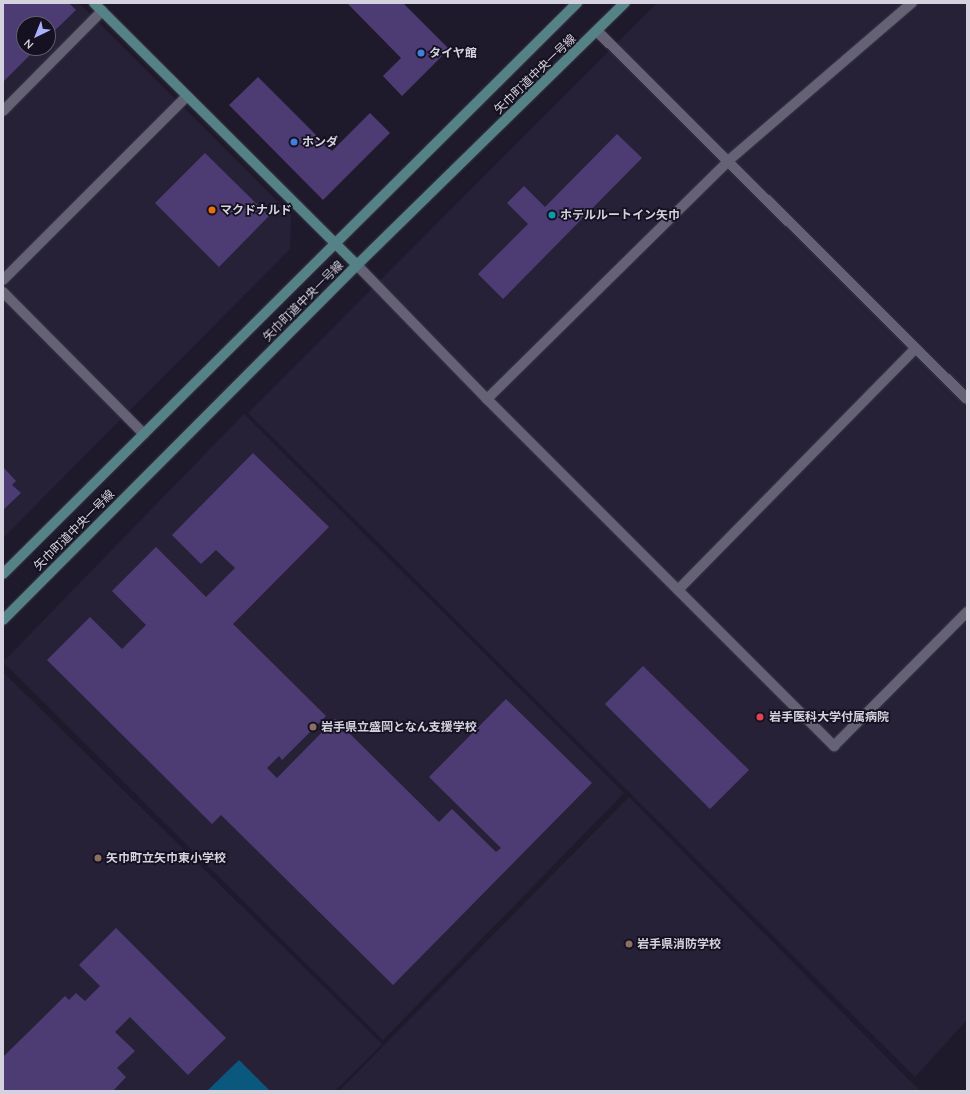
<!DOCTYPE html>
<meta charset="utf-8">
<style>
body{margin:0}
#map{position:relative;width:970px;height:1094px;overflow:hidden;background:#1e1a2b;font-family:Quicksand,"Noto Sans JP",sans-serif}
div>[style]{position:absolute}
.built>*{inset:0;background:#272138}
.water>*{inset:0;background:#0a587d}
.building>*{inset:0;background:#4c3c73}
.roads{filter:drop-shadow(0 0 1px #393644) drop-shadow(0 0 1px #393644)}
.lane>*{height:10px;margin:-5px;padding:0 5px;transform-origin:5px;border-radius:5px;background:#666276}
.secondary>*{height:10px;margin:-5px;padding:0 5px;transform-origin:5px;border-radius:5px;background:#558287}
.dots>*{width:11px;height:11px;translate:-50% -50%;box-sizing:border-box;border:2px solid #151121;border-radius:50%}
span{translate:-50% -50%;white-space:nowrap;text-align:center;line-height:1.15;-webkit-text-stroke:3.5px #151121;paint-order:stroke}
.poi-label{font-size:12px;color:#d4d2de;font-weight:700}
.left{translate:0 -50%;text-align:left}
.street-label{font-size:12px;color:#d4d2de}
.frame{position:absolute;inset:0;border:4px solid #d4d2de;pointer-events:none}
.north{position:absolute;left:16px;top:16px;width:40px;height:40px;box-sizing:border-box;background:#151121;border:1px solid #615e6d;border-radius:50%;rotate:223deg;font-size:11px;font-weight:700;line-height:16px;text-align:center;color:#d4d2de}
.north::after{content:'';display:block;margin:auto;width:14px;height:18px;background:#a9b0fc;clip-path:polygon(50% 0,100% 100%,50% 72%,0 100%)}
</style>
<div id="map">
<div class="built">
<i style="clip-path:polygon(evenodd,3px 3px,79px 3px,291px 215px,290px 249px,3px 538px,3px 3px,24px 24px,48px 24px,48px 48px,24px 48px,24px 24px)"></i>
<i style="clip-path:polygon(657px 3px,967px 3px,967px 1020px,915px 1077px,248px 413px)"></i>
<i style="clip-path:polygon(244px 414px,624px 793px,383px 1040px,3px 662px)"></i>
<i style="clip-path:polygon(3px 672px,382px 1044px,335px 1091px,3px 1091px)"></i>
<i style="clip-path:polygon(629px 797px,920px 1091px,339px 1091px)"></i>
</div>
<div class="water">
<i style="clip-path:polygon(239px 1060px,270px 1091px,207px 1091px)"></i>
</div>
<div class="building">
<i style="clip-path:polygon(3px 3px,69px 3px,76px 10px,48px 37px,48px 24px,24px 24px,24px 48px,37px 48px,3px 82px)"></i>
<i style="clip-path:polygon(347px 3px,403px 3px,449px 49px,402px 96px,383px 76px,401px 58px)"></i>
<i style="clip-path:polygon(258px 77px,332px 151px,370px 113px,390px 133px,323px 200px,229px 105px)"></i>
<i style="clip-path:polygon(617px 134px,642px 158px,503px 299px,478px 274px,528px 224px,507px 203px,524px 186px,545px 207px)"></i>
<i style="clip-path:polygon(205px 153px,269px 216px,219px 267px,155px 203px)"></i>
<i style="clip-path:polygon(253px 453px,329px 527px,233px 624px,326px 716px,282px 760px,279px 756px,267px 768px,277px 778px,335px 719px,439px 822px,452px 809px,496px 852px,501px 848px,429px 777px,506px 699px,592px 783px,393px 985px,221px 815px,212px 824px,47px 660px,90px 617px,122px 649px,146px 625px,112px 591px,156px 547px,206px 597px,235px 568px,216px 550px,201px 564px,172px 535px)"></i>
<i style="clip-path:polygon(3px 467px,16px 481px,12px 485px,21px 493px,3px 510px)"></i>
<i style="clip-path:polygon(643px 666px,749px 770px,710px 809px,605px 704px)"></i>
<i style="clip-path:polygon(116px 928px,226px 1038px,188px 1075px,130px 1017px,115px 1032px,135px 1051px,117px 1068px,126px 1077px,113px 1091px,3px 1091px,3px 1057px,65px 996px,69px 1000px,76px 993px,85px 1001px,100px 986px,79px 965px)"></i>
</div>
<div class="roads">
<div class="lane">
<i style="left:597px;top:31px;width:522px;rotate:44.84deg"></i>
<i style="left:3px;top:111px;width:141px;rotate:-45.3deg"></i>
<i style="left:357px;top:265px;width:187px;rotate:45.9deg"></i>
<i style="left:487px;top:399px;width:491px;rotate:45deg"></i>
<i style="left:834px;top:746px;width:189px;rotate:-45.2deg"></i>
<i style="left:3px;top:280px;width:260px;rotate:-45deg"></i>
<i style="left:3px;top:292px;width:200px;rotate:45.2deg"></i>
<i style="left:487px;top:399px;width:339px;rotate:-44.6deg"></i>
<i style="left:728px;top:161px;width:243px;rotate:-40.7deg"></i>
<i style="left:678px;top:590px;width:339px;rotate:-45.5deg"></i>
</div>
<div class="secondary">
<i style="left:94px;top:3px;width:371px;rotate:44.9deg"></i>
<i style="left:3px;top:574px;width:810px;rotate:-44.85deg"></i>
<i style="left:3px;top:620px;width:501px;rotate:-45.08deg"></i>
<i style="left:357px;top:265px;width:375px;rotate:-44.4deg"></i>
</div>
</div>
<div class="dots">
<i style="left:421px;top:53px;background:#3f7fe0"></i>
<i style="left:294px;top:142px;background:#3f7fe0"></i>
<i style="left:212px;top:210px;background:#e8710a"></i>
<i style="left:552px;top:215px;background:#0f9aa8"></i>
<i style="left:760px;top:717px;background:#e0444e"></i>
<i style="left:313px;top:727px;background:#8d6e63"></i>
<i style="left:98px;top:858px;background:#8d6e63"></i>
<i style="left:629px;top:944px;background:#8d6e63"></i>
</div>
<div class="poi-label">
<span class="left" style="left:429px;top:53px">タイヤ館</span>
<span class="left" style="left:302px;top:142px">ホンダ</span>
<span class="left" style="left:220px;top:210px">マクドナルド</span>
<span class="left" style="left:560px;top:215px">ホテルルートイン矢巾</span>
<span class="left" style="left:769px;top:717px">岩手医科大学付属病院</span>
<span class="left" style="left:321px;top:727px">岩手県立盛岡となん支援学校</span>
<span class="left" style="left:106px;top:858px">矢巾町立矢巾東小学校</span>
<span class="left" style="left:637px;top:944px">岩手県消防学校</span>
</div>
<div class="street-label">
<span style="left:535px;top:74px;rotate:-44deg">矢巾町道中央一号線</span>
<span style="left:303px;top:301px;rotate:-45deg">矢巾町道中央一号線</span>
<span style="left:74px;top:530px;rotate:-45deg">矢巾町道中央一号線</span>
</div>
<div class="frame"></div>
<div class="north">N</div>
</div>
